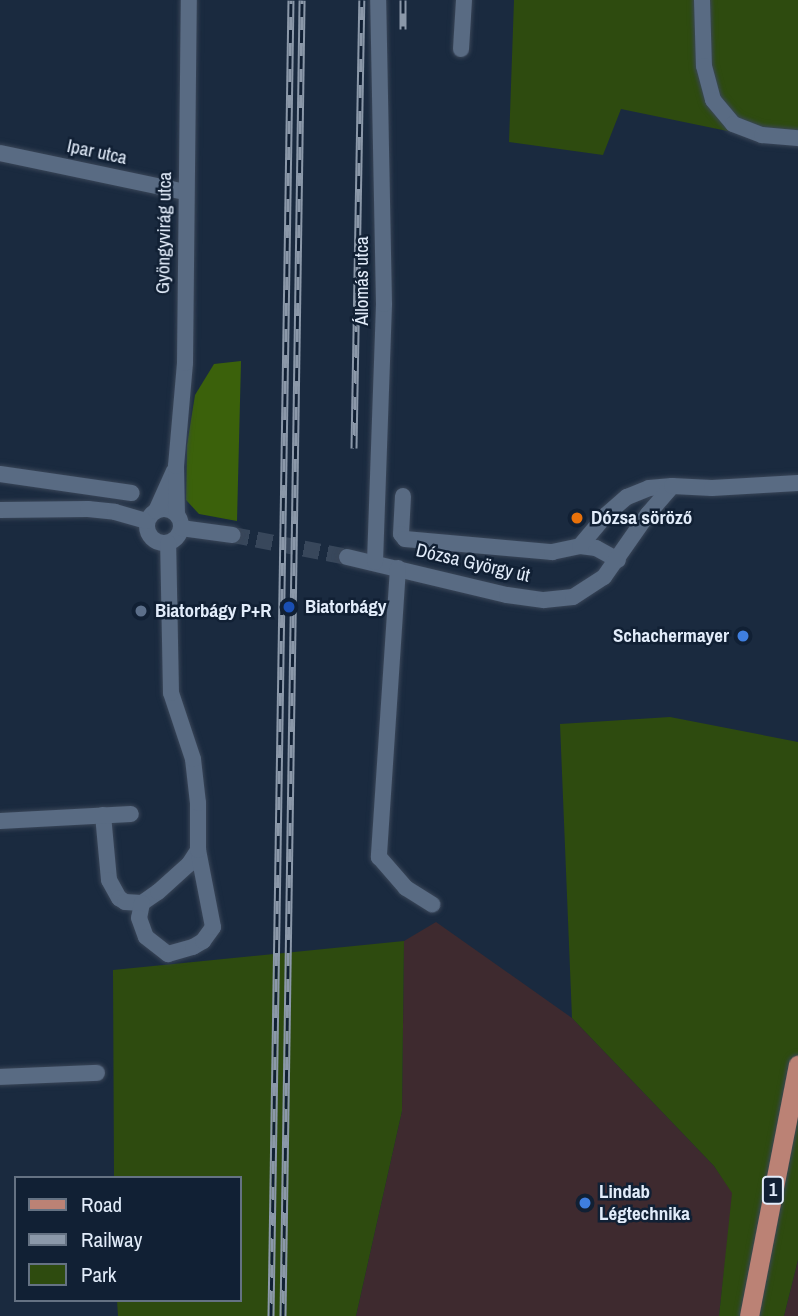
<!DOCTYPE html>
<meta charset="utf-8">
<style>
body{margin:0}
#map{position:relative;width:798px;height:1316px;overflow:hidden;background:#1a2a3f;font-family:"Archivo Narrow",sans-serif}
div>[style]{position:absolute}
.industrial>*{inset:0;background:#3e2a2f}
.green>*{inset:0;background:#2e4b0f}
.forest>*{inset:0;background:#3b610b}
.minor-tunnel>*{height:16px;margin-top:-8px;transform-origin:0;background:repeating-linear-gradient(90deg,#38475b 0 16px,transparent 0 24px)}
.roads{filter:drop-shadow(0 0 2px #3a4658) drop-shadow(0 0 2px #3a4658)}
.minor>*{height:16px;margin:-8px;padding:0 8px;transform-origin:8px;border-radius:8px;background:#596b83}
.minor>.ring{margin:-8px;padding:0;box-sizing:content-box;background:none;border:16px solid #596b83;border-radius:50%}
.major>*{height:19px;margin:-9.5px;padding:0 9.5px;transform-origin:9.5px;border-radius:9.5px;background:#bb8275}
.rail>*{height:7px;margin-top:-3.5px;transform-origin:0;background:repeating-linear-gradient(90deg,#112034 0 13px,#8b98a9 0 26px);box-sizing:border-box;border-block:2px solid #8b98a9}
.dots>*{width:19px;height:19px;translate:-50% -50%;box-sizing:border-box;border:4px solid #112034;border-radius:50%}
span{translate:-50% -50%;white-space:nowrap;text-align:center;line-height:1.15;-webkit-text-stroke:5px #112034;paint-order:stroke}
.shield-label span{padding:2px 5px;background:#112034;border:2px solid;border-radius:5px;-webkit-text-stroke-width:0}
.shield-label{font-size:18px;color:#e2ecfa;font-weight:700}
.street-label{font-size:19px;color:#e2ecfa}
.poi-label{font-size:19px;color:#e2ecfa;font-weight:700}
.left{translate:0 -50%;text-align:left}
.right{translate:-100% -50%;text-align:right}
.legend{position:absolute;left:14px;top:1176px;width:228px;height:126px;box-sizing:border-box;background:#112034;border:2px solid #657283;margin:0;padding:9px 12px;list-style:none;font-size:21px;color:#e2ecfa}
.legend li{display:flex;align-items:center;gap:14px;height:35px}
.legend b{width:35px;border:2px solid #657283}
</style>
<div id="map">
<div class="industrial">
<i style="clip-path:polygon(436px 922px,572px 1018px,714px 1166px,733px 1193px,719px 1316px,356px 1316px,402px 1111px,404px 941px)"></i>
<i style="clip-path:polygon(798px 1260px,798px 1316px,784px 1316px)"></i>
</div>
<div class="green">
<i style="clip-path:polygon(514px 0,798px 0,798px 137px,737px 133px,621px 109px,603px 155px,509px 142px)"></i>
<i style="clip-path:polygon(670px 717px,798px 742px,798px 1260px,784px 1316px,719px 1316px,732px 1193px,714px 1166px,572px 1018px,560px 724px)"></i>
<i style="clip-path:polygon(404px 941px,402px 1111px,356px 1316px,118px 1316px,117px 1300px,240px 1300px,240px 1178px,114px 1178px,113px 970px)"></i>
</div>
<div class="forest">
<i style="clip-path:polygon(241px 361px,237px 521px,199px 514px,186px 500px,187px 445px,195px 395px,214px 364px)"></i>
</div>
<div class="minor-tunnel">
<i style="left:233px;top:535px;width:116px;rotate:10.9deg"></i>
</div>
<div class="roads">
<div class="minor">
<i style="left:702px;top:0;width:66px;rotate:88.3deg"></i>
<i style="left:704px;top:66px;width:35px;rotate:75deg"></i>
<i style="left:713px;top:100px;width:31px;rotate:50deg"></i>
<i style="left:733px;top:124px;width:31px;rotate:21deg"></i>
<i style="left:762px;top:135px;width:36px;rotate:5deg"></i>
<i style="left:461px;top:49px;width:49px;rotate:-86.5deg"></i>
<i style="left:0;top:153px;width:189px;rotate:11.9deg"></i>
<i style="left:0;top:474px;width:133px;rotate:8.2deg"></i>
<i style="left:403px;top:496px;width:38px;rotate:93deg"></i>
<i style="left:401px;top:534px;width:6px;rotate:51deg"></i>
<i style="left:405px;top:539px;width:148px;rotate:5.1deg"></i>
<i style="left:552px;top:552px;width:29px;rotate:-12deg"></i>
<i style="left:580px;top:546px;width:16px;rotate:7deg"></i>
<i style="left:596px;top:548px;width:25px;rotate:29deg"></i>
<i class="ring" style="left:147px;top:509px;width:18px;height:18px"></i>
<i style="left:0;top:510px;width:88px;rotate:-0.7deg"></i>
<i style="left:88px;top:509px;width:27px;rotate:6deg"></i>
<i style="left:115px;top:512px;width:33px;rotate:16deg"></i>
<i style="left:156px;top:511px;width:44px;rotate:-65.8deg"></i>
<i style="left:177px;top:515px;width:49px;rotate:-91.2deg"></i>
<i style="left:176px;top:466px;width:103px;rotate:-85deg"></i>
<i style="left:185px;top:363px;width:363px;rotate:-89.4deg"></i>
<i style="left:181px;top:528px;width:52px;rotate:7.7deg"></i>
<i style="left:580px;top:546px;width:40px;rotate:-50deg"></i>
<i style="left:606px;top:515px;width:28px;rotate:-41deg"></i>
<i style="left:627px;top:497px;width:24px;rotate:-22deg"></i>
<i style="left:649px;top:488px;width:23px;rotate:-5deg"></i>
<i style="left:347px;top:557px;width:164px;rotate:13.4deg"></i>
<i style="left:507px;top:595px;width:37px;rotate:8deg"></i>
<i style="left:544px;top:600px;width:29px;rotate:-6deg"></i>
<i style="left:573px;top:597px;width:37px;rotate:-33deg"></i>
<i style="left:604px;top:577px;width:77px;rotate:-55.1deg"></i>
<i style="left:648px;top:514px;width:37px;rotate:-49deg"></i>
<i style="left:672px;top:486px;width:40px;rotate:2.9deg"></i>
<i style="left:712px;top:488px;width:86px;rotate:-3.3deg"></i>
<i style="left:375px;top:562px;width:258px;rotate:-88deg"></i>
<i style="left:384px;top:304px;width:304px;rotate:-91.1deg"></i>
<i style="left:398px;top:568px;width:290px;rotate:93.8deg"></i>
<i style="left:379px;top:857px;width:41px;rotate:48.9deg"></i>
<i style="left:406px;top:888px;width:31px;rotate:32deg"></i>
<i style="left:103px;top:815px;width:65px;rotate:84.7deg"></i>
<i style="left:109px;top:880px;width:21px;rotate:61deg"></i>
<i style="left:119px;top:898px;width:7px;rotate:34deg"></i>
<i style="left:125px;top:902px;width:17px;rotate:3deg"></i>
<i style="left:142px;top:903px;width:19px;rotate:-35deg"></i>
<i style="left:158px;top:892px;width:42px;rotate:-42.1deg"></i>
<i style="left:189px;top:864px;width:17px;rotate:-57deg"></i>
<i style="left:0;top:821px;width:131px;rotate:-3.1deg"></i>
<i style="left:142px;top:903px;width:15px;rotate:101deg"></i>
<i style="left:139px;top:918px;width:20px;rotate:70deg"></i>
<i style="left:146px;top:937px;width:28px;rotate:38deg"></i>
<i style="left:168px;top:954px;width:26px;rotate:-16deg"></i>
<i style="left:193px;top:947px;width:12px;rotate:-31deg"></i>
<i style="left:203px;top:941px;width:17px;rotate:-54deg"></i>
<i style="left:213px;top:927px;width:78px;rotate:-101deg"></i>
<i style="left:198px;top:850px;width:47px;rotate:-90deg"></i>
<i style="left:198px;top:803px;width:44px;rotate:-96.5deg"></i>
<i style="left:193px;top:759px;width:70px;rotate:-108.4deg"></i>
<i style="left:171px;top:693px;width:150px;rotate:-91.1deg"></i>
<i style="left:0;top:1077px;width:97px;rotate:-2.4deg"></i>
</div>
<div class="major">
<i style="left:749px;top:1316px;width:256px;rotate:-79deg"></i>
</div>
</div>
<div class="rail">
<i style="left:403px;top:0;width:29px;rotate:90deg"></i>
<i style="left:354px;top:448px;width:448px;rotate:-89deg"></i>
<i style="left:271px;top:1316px;width:1316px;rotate:-89.13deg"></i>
<i style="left:283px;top:1316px;width:1316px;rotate:-89.17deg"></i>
</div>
<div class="dots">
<i style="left:577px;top:518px;background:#e8710a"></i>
<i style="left:289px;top:607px;background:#1a4fb4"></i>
<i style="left:141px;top:611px;background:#5c6f8a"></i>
<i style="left:743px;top:636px;background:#3f7fe0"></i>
<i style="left:585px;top:1203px;background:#3f7fe0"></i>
</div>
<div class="shield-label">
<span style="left:773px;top:1190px">1</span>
</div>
<div class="street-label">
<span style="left:97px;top:152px;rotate:12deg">Ipar utca</span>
<span style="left:164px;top:233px;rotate:-89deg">Gyöngyvirág utca</span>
<span style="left:362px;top:281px;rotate:-90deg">Állomás utca</span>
<span style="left:473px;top:563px;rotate:13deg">Dózsa György út</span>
</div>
<div class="poi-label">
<span class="left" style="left:591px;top:518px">Dózsa söröző</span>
<span class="left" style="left:305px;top:607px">Biatorbágy</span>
<span class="left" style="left:155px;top:611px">Biatorbágy P+R</span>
<span class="right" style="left:729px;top:636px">Schachermayer</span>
<span class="left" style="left:599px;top:1203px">Lindab<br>Légtechnika</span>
</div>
<ul class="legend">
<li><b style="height:9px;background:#bb8275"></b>Road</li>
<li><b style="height:9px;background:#8b98a9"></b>Railway</li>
<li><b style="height:19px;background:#2e4b0f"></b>Park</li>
</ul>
</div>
